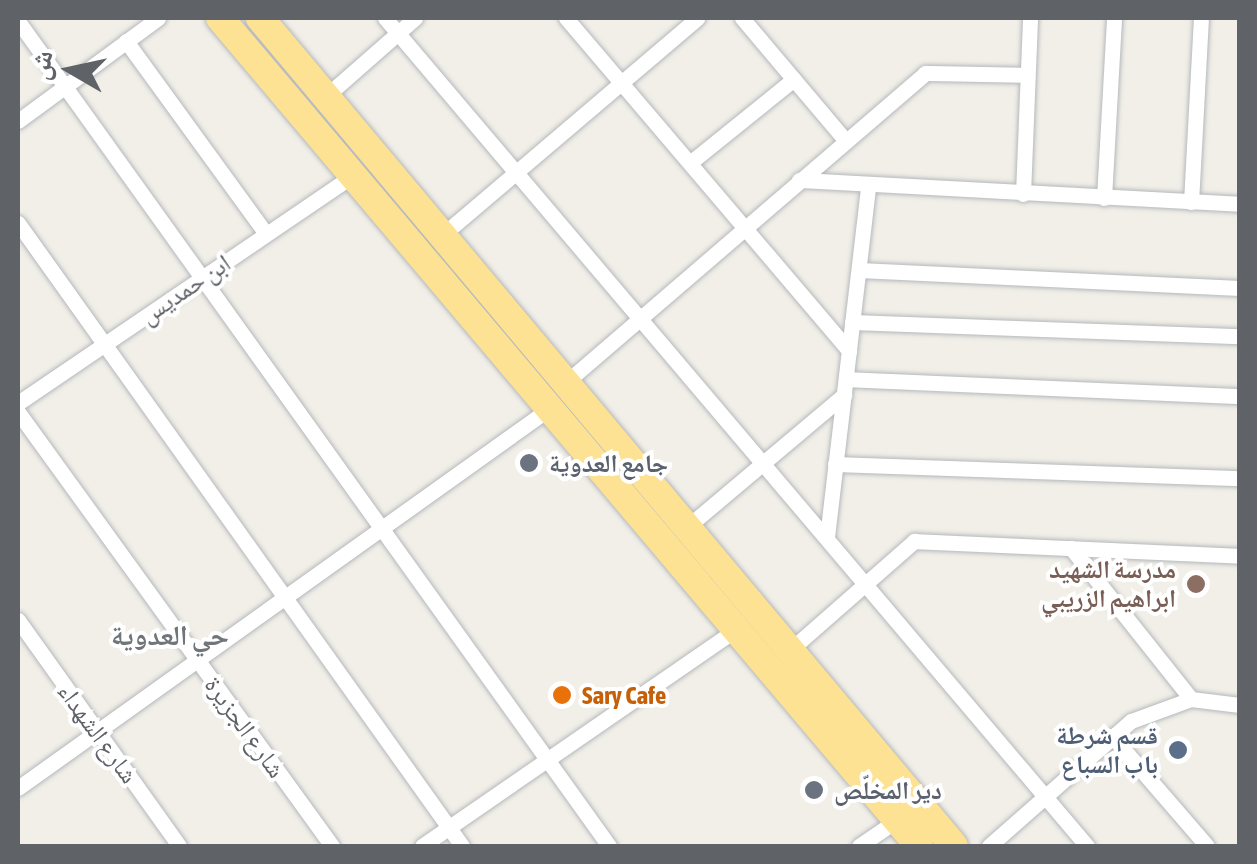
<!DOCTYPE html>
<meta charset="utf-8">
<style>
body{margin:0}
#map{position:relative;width:1257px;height:864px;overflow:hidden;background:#f1efe8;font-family:"Asap Condensed","Noto Naskh Arabic",sans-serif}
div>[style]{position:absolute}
.roads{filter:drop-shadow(0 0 2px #b5b8bc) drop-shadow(0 0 2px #b5b8bc)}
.street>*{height:15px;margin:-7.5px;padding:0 7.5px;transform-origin:7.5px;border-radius:7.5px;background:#fff}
.highway>*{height:28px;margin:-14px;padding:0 14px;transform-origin:14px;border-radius:14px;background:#fde293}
.dots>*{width:28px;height:28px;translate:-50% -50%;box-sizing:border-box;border:5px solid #fff;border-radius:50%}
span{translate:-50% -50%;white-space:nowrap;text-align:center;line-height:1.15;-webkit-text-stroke:8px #fff;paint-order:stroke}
.street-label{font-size:25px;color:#5f6368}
.worship-label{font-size:25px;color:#5b616d;font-weight:700}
.left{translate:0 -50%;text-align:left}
.education-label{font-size:25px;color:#785e54;font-weight:700}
.right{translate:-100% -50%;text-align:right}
.food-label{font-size:25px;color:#c56008;font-weight:700}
.service-label{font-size:25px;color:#4e5e75;font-weight:700}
.neighbourhood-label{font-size:28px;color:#70757a;font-weight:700}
.frame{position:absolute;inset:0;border:20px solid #5f6368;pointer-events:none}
.north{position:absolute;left:20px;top:20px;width:100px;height:100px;-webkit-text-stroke:8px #fff;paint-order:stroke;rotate:279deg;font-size:28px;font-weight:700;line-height:40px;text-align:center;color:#5f6368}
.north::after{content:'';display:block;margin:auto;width:35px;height:45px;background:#5f6368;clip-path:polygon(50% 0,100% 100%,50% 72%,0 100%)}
</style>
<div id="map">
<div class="roads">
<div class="street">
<i style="left:385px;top:18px;width:1086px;rotate:49.71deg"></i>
<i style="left:566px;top:18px;width:437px;rotate:49.6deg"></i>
<i style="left:742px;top:18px;width:161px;rotate:49.8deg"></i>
<i style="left:18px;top:21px;width:1015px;rotate:54.38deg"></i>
<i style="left:126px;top:41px;width:238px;rotate:54deg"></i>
<i style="left:325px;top:97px;width:120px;rotate:-41.3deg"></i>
<i style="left:18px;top:121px;width:174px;rotate:-36.3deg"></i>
<i style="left:691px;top:162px;width:132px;rotate:-38.9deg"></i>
<i style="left:799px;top:180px;width:442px;rotate:3.1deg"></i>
<i style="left:1023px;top:194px;width:176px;rotate:-87.7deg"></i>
<i style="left:1104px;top:198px;width:180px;rotate:-86.8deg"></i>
<i style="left:1191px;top:202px;width:184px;rotate:-86.9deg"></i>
<i style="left:18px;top:223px;width:765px;rotate:54.52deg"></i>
<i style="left:440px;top:237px;width:338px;rotate:-40.4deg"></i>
<i style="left:859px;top:270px;width:381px;rotate:2.7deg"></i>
<i style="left:852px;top:322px;width:388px;rotate:2.1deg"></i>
<i style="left:846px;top:379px;width:394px;rotate:2.5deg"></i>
<i style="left:564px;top:384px;width:476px;rotate:-40.7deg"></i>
<i style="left:925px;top:73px;width:102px;rotate:1.1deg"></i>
<i style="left:18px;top:403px;width:406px;rotate:-34.2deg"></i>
<i style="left:18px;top:412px;width:536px;rotate:54.11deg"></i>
<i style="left:835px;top:464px;width:405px;rotate:2deg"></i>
<i style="left:686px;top:528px;width:207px;rotate:-40.1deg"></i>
<i style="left:827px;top:537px;width:353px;rotate:-83.3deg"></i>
<i style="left:1071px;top:548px;width:193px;rotate:51.5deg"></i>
<i style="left:18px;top:620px;width:277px;rotate:54.5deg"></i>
<i style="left:789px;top:651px;width:167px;rotate:-41.3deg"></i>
<i style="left:914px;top:541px;width:326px;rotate:2.6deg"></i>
<i style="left:1112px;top:736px;width:145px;rotate:49.2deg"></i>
<i style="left:18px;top:788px;width:654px;rotate:-35.54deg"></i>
<i style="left:422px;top:846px;width:382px;rotate:-34.6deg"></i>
<i style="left:859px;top:846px;width:46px;rotate:-34.4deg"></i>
<i style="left:989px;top:846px;width:189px;rotate:-41.4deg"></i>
<i style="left:1131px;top:721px;width:64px;rotate:-20.1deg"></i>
<i style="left:1191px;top:699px;width:49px;rotate:7deg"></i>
</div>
<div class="highway">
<i style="left:220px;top:18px;width:1084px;rotate:49.83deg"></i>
<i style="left:260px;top:18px;width:1080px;rotate:50.03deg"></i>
</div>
</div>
<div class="dots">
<i style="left:529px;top:463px;background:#6b7280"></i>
<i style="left:1196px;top:584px;background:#8d6e63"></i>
<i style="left:562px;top:695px;background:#e8710a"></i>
<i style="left:1178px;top:750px;background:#5c6f8a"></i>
<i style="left:814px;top:790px;background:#6b7280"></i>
</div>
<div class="street-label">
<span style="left:185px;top:289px;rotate:-34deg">ابن حمديس</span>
<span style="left:245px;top:727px;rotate:54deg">شارع الجزيرة</span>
<span style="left:98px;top:733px;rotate:54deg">شارع الشهداء</span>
</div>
<div class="worship-label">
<span class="left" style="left:549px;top:463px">جامع العدوية</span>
<span class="left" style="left:834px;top:790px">دير المخلّص</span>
</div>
<div class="education-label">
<span class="right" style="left:1176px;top:584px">مدرسة الشهيد<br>ابراهيم الزريبي</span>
</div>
<div class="food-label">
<span class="left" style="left:582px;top:695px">Sary Cafe</span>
</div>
<div class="service-label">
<span class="right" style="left:1158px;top:750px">قسم شرطة<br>باب السباع</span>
</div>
<div class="neighbourhood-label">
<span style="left:170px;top:635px">حي العدوية</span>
</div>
<div class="frame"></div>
<div class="north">ش</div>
</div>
